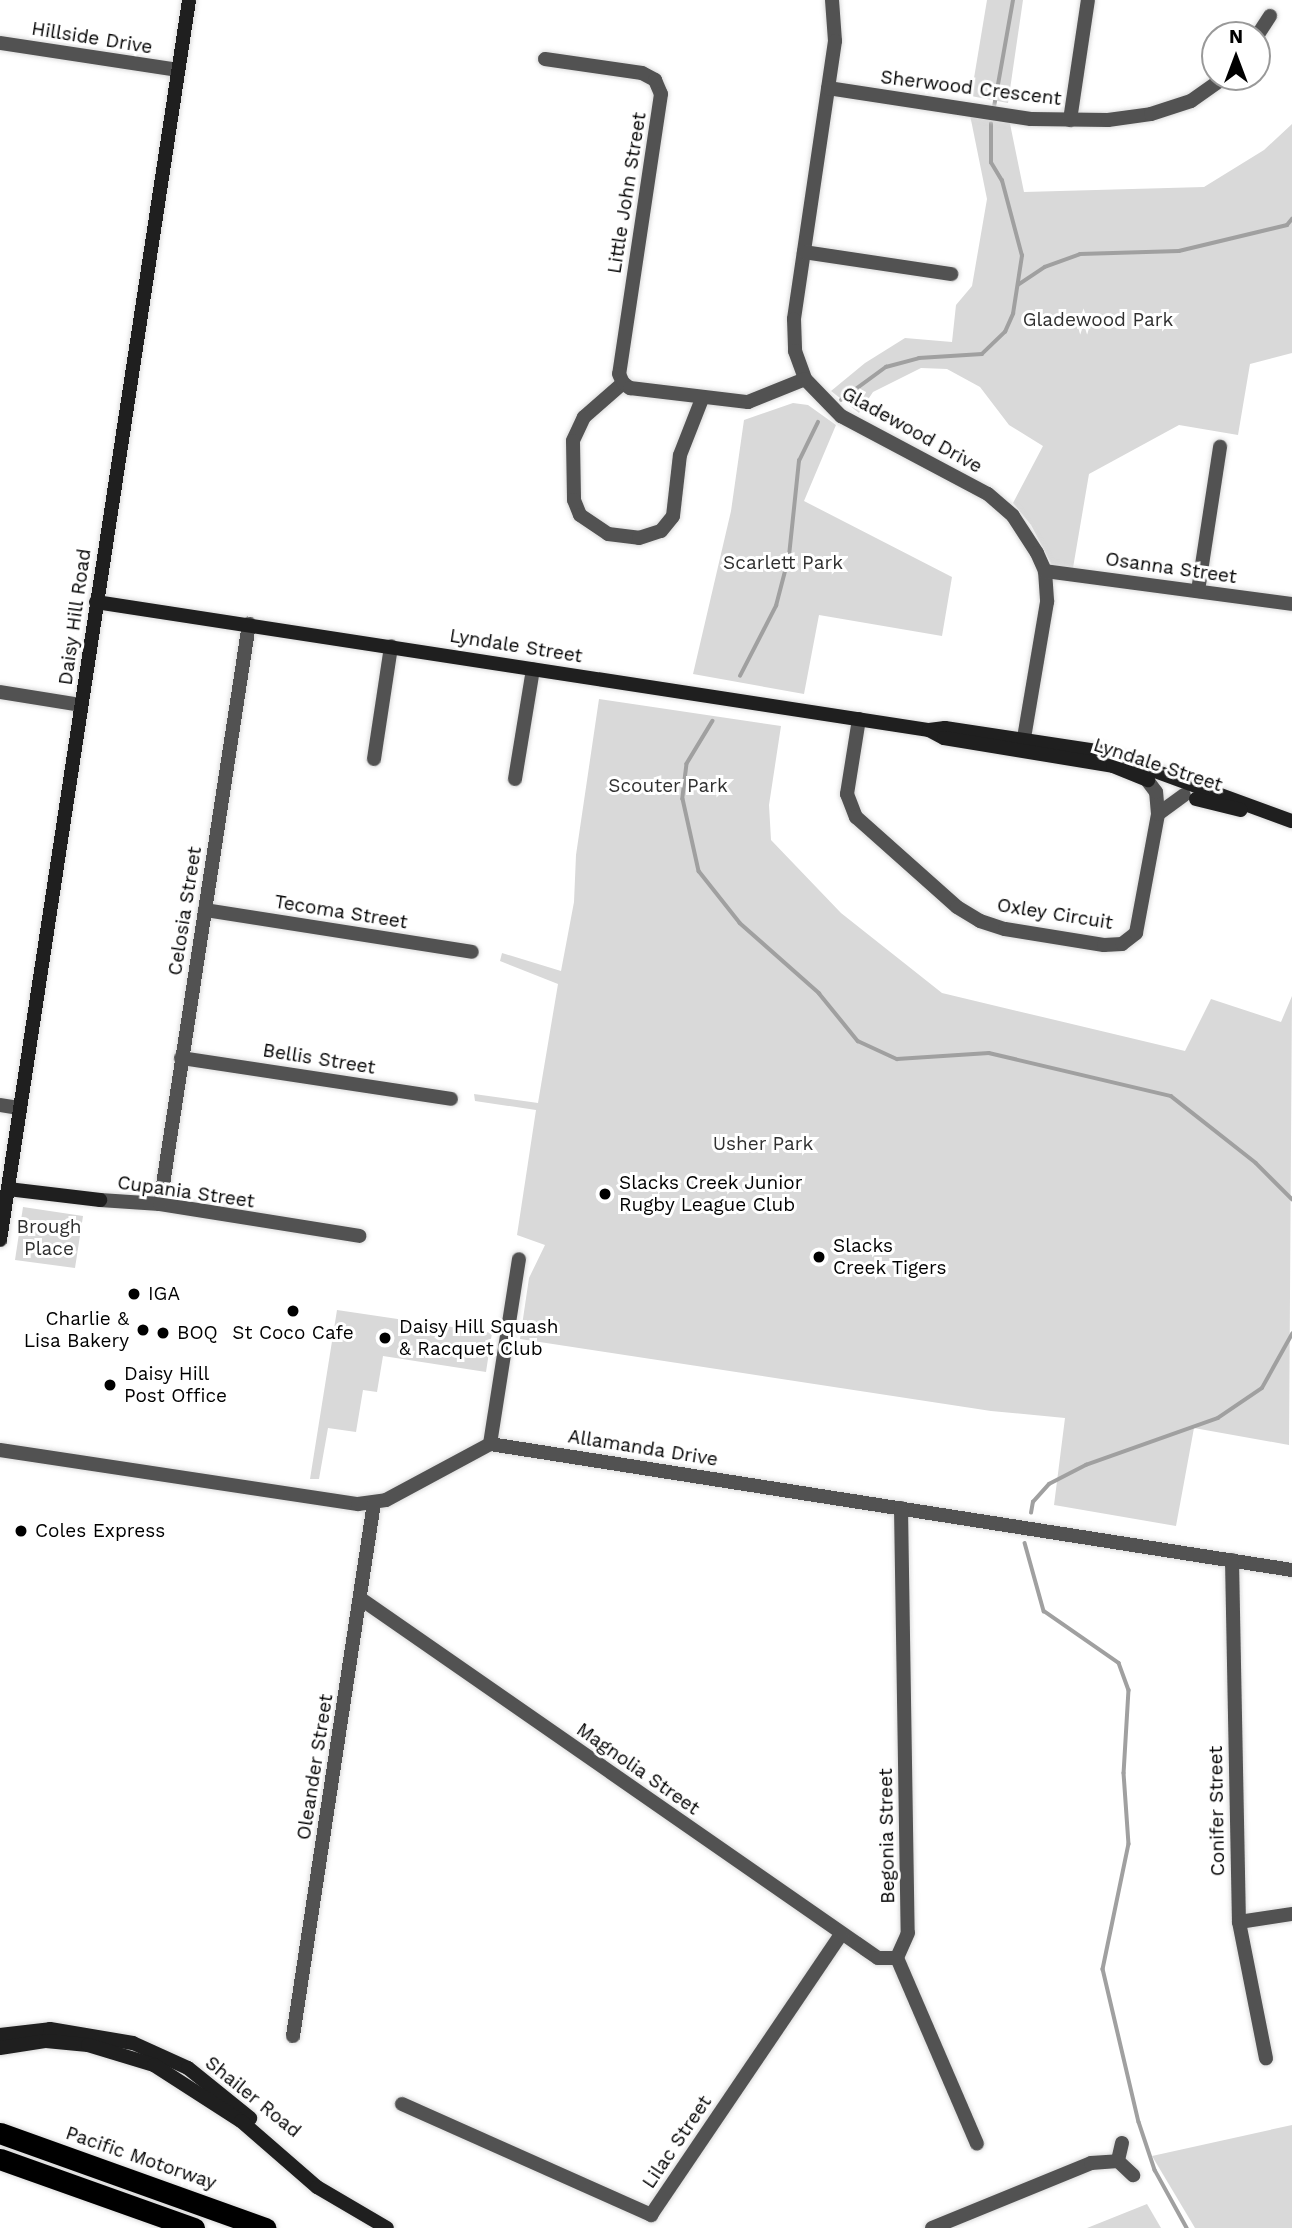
<!DOCTYPE html>
<style>
body{margin:0}
#map{position:relative;width:1292px;height:2228px;overflow:hidden;background:#fff;font-family:"Work Sans",sans-serif}
div>[style]{position:absolute}
.green>*{inset:0;background:#d9d9d9}
.stream>*{height:3.5px;margin:-1.75px;padding:0 1.75px;transform-origin:1.75px;border-radius:1.75px;background:#a0a0a0}
.roads{filter:drop-shadow(0 0 2px #dbdbdb) drop-shadow(0 0 2px #dbdbdb)}
.street>*{height:14px;margin:-7px;padding:0 7px;transform-origin:7px;border-radius:7px;background:#525252}
.secondary>*{height:14px;margin:-7px;padding:0 7px;transform-origin:7px;border-radius:7px;background:#1f1f1f}
.highway>*{height:21px;margin:-10.5px;padding:0 10.5px;transform-origin:10.5px;border-radius:10.5px;background:#000}
.dots>*{width:19px;height:19px;translate:-50% -50%;box-sizing:border-box;border:4px solid #fff;border-radius:50%}
span{translate:-50% -50%;white-space:nowrap;text-align:center;line-height:1.15;-webkit-text-stroke:6px #fff;paint-order:stroke}
.street-label{font-size:19px;color:#000}
.park-label{font-size:19px;color:#303030}
.poi-label{font-size:19px;color:#000}
.left{translate:0 -50%;text-align:left}
.right{translate:-100% -50%;text-align:right}
.north{position:absolute;left:1201px;top:21px;width:70px;height:70px;box-sizing:border-box;background:#fff;border:2px solid #999;border-radius:50%;rotate:0deg;font-size:19px;font-weight:700;line-height:28px;text-align:center;color:#000}
.north::after{content:'';display:block;margin:auto;width:24px;height:32px;background:#000;clip-path:polygon(50% 0,100% 100%,50% 72%,0 100%)}
</style>
<div id="map">
<div class="green">
<i style="clip-path:polygon(987px 0,1023px 0,1008px 103px,971px 96px)"></i>
<i style="clip-path:polygon(969px 110px,1008px 114px,1024px 192px,1204px 187px,1264px 150px,1292px 124px,1292px 353px,1250px 364px,1238px 435px,1179px 425px,1089px 474px,1073px 568px,1052px 565px,1031px 525px,1013px 503px,1043px 446px,1009px 425px,980px 387px,947px 369px,921px 368px,873px 392px,859px 413px,831px 391px,865px 363px,905px 338px,952px 342px,956px 305px,972px 286px,987px 199px)"></i>
<i style="clip-path:polygon(793px 403px,808px 405px,836px 425px,804px 501px,952px 577px,942px 636px,819px 615px,804px 694px,693px 674px,731px 511px,744px 420px)"></i>
<i style="clip-path:polygon(599px 699px,781px 726px,769px 805px,771px 840px,841px 913px,942px 993px,1185px 1051px,1211px 999px,1281px 1022px,1292px 996px,1289px 1445px,1194px 1428px,1176px 1526px,1054px 1505px,1065px 1418px,991px 1411px,520px 1339px,529px 1278px,545px 1245px,517px 1235px,536px 1110px,475px 1101px,474px 1094px,538px 1103px,558px 984px,500px 961px,502px 953px,561px 971px,574px 902px,576px 855px)"></i>
<i style="clip-path:polygon(23px 1207px,83px 1216px,75px 1268px,15px 1260px)"></i>
<i style="clip-path:polygon(337px 1310px,492px 1333px,486px 1372px,383px 1356px,377px 1392px,363px 1390px,356px 1432px,328px 1428px,319px 1479px,310px 1479px)"></i>
<i style="clip-path:polygon(1292px 2125px,1292px 2228px,1195px 2228px,1152px 2156px)"></i>
<i style="clip-path:polygon(1147px 2204px,1161px 2228px,1087px 2228px)"></i>
</div>
<div class="stream">
<i style="left:994px;top:107px;width:109px;rotate:-79.9deg"></i>
<i style="left:1018px;top:285px;width:32px;rotate:-34deg"></i>
<i style="left:1045px;top:267px;width:37px;rotate:-20deg"></i>
<i style="left:1080px;top:254px;width:99px;rotate:-1.7deg"></i>
<i style="left:1179px;top:251px;width:111px;rotate:-13.5deg"></i>
<i style="left:1287px;top:225px;width:8px;rotate:-50deg"></i>
<i style="left:841px;top:400px;width:56px;rotate:-36.3deg"></i>
<i style="left:886px;top:367px;width:34px;rotate:-15deg"></i>
<i style="left:919px;top:358px;width:63px;rotate:-3.6deg"></i>
<i style="left:982px;top:354px;width:32px;rotate:-44deg"></i>
<i style="left:1005px;top:332px;width:20px;rotate:-66deg"></i>
<i style="left:1013px;top:314px;width:59px;rotate:-81.2deg"></i>
<i style="left:1022px;top:256px;width:78px;rotate:-104.9deg"></i>
<i style="left:1002px;top:181px;width:21px;rotate:-121deg"></i>
<i style="left:991px;top:163px;width:39px;rotate:-90deg"></i>
<i style="left:740px;top:676px;width:79px;rotate:-62.8deg"></i>
<i style="left:776px;top:606px;width:52px;rotate:-75.4deg"></i>
<i style="left:789px;top:556px;width:96px;rotate:-84deg"></i>
<i style="left:799px;top:461px;width:43px;rotate:-64deg"></i>
<i style="left:713px;top:721px;width:50px;rotate:121.2deg"></i>
<i style="left:687px;top:764px;width:35px;rotate:97deg"></i>
<i style="left:683px;top:799px;width:74px;rotate:77.5deg"></i>
<i style="left:699px;top:871px;width:66px;rotate:51.7deg"></i>
<i style="left:740px;top:923px;width:106px;rotate:41.5deg"></i>
<i style="left:819px;top:993px;width:62px;rotate:50.9deg"></i>
<i style="left:858px;top:1041px;width:43px;rotate:24.8deg"></i>
<i style="left:897px;top:1059px;width:92px;rotate:-3.7deg"></i>
<i style="left:989px;top:1053px;width:187px;rotate:13.3deg"></i>
<i style="left:1171px;top:1096px;width:108px;rotate:38.2deg"></i>
<i style="left:1256px;top:1163px;width:51px;rotate:45deg"></i>
<i style="left:1031px;top:1513px;width:11px;rotate:-80deg"></i>
<i style="left:1033px;top:1502px;width:24px;rotate:-48deg"></i>
<i style="left:1049px;top:1484px;width:42px;rotate:-27.2deg"></i>
<i style="left:1086px;top:1465px;width:140px;rotate:-19.6deg"></i>
<i style="left:1218px;top:1418px;width:53px;rotate:-34.3deg"></i>
<i style="left:1262px;top:1388px;width:62px;rotate:-60.9deg"></i>
<i style="left:1025px;top:1543px;width:71px;rotate:74.4deg"></i>
<i style="left:1044px;top:1611px;width:91px;rotate:34.7deg"></i>
<i style="left:1119px;top:1663px;width:29px;rotate:70deg"></i>
<i style="left:1129px;top:1690px;width:83px;rotate:93.4deg"></i>
<i style="left:1124px;top:1773px;width:71px;rotate:86deg"></i>
<i style="left:1129px;top:1844px;width:128px;rotate:101.7deg"></i>
<i style="left:1103px;top:1969px;width:157px;rotate:76.8deg"></i>
<i style="left:1139px;top:2122px;width:51px;rotate:71.6deg"></i>
<i style="left:1155px;top:2170px;width:66px;rotate:61.1deg"></i>
</div>
<div class="roads">
<div class="street">
<i style="left:832px;top:0;width:41px;rotate:85.8deg"></i>
<i style="left:835px;top:41px;width:281px;rotate:98.4deg"></i>
<i style="left:794px;top:319px;width:32px;rotate:88deg"></i>
<i style="left:795px;top:351px;width:30px;rotate:70deg"></i>
<i style="left:805px;top:379px;width:52px;rotate:45.8deg"></i>
<i style="left:841px;top:416px;width:166px;rotate:28deg"></i>
<i style="left:988px;top:494px;width:33px;rotate:41deg"></i>
<i style="left:1013px;top:516px;width:44px;rotate:57deg"></i>
<i style="left:1037px;top:553px;width:20px;rotate:66deg"></i>
<i style="left:1045px;top:571px;width:31px;rotate:86deg"></i>
<i style="left:1047px;top:602px;width:138px;rotate:99.6deg"></i>
<i style="left:1257px;top:36px;width:24px;rotate:-57deg"></i>
<i style="left:0;top:43px;width:180px;rotate:8.6deg"></i>
<i style="left:545px;top:59px;width:98px;rotate:8.2deg"></i>
<i style="left:642px;top:73px;width:15px;rotate:28deg"></i>
<i style="left:655px;top:80px;width:15px;rotate:67deg"></i>
<i style="left:661px;top:94px;width:283px;rotate:98.5deg"></i>
<i style="left:619px;top:374px;width:10px;rotate:66deg"></i>
<i style="left:828px;top:88px;width:205px;rotate:8.7deg"></i>
<i style="left:1031px;top:119px;width:77px;rotate:0.7deg"></i>
<i style="left:1108px;top:120px;width:43px;rotate:-7.9deg"></i>
<i style="left:1151px;top:114px;width:42px;rotate:-18deg"></i>
<i style="left:1191px;top:101px;width:42px;rotate:-35.2deg"></i>
<i style="left:1070px;top:120px;width:121px;rotate:-81.5deg"></i>
<i style="left:804px;top:252px;width:149px;rotate:8.5deg"></i>
<i style="left:623px;top:383px;width:52px;rotate:138.9deg"></i>
<i style="left:584px;top:417px;width:26px;rotate:115deg"></i>
<i style="left:573px;top:441px;width:59px;rotate:89deg"></i>
<i style="left:574px;top:500px;width:16px;rotate:68deg"></i>
<i style="left:580px;top:515px;width:34px;rotate:34deg"></i>
<i style="left:608px;top:534px;width:31px;rotate:7deg"></i>
<i style="left:639px;top:538px;width:23px;rotate:-18deg"></i>
<i style="left:661px;top:531px;width:19px;rotate:-51deg"></i>
<i style="left:673px;top:516px;width:61px;rotate:-83.5deg"></i>
<i style="left:680px;top:455px;width:60px;rotate:-68.6deg"></i>
<i style="left:623px;top:383px;width:9px;rotate:36deg"></i>
<i style="left:630px;top:388px;width:119px;rotate:6.8deg"></i>
<i style="left:748px;top:402px;width:61px;rotate:-22deg"></i>
<i style="left:1045px;top:571px;width:249px;rotate:7.6deg"></i>
<i style="left:1198px;top:591px;width:146px;rotate:-81.3deg"></i>
<i style="left:0;top:692px;width:82px;rotate:9.1deg"></i>
<i style="left:859px;top:719px;width:76px;rotate:99.1deg"></i>
<i style="left:847px;top:794px;width:25px;rotate:69deg"></i>
<i style="left:856px;top:817px;width:135px;rotate:41.7deg"></i>
<i style="left:957px;top:907px;width:27px;rotate:31deg"></i>
<i style="left:980px;top:921px;width:26px;rotate:18deg"></i>
<i style="left:1005px;top:929px;width:100px;rotate:9.2deg"></i>
<i style="left:1104px;top:945px;width:18px;rotate:-3deg"></i>
<i style="left:1122px;top:944px;width:18px;rotate:-38deg"></i>
<i style="left:1136px;top:933px;width:121px;rotate:-79.5deg"></i>
<i style="left:1158px;top:814px;width:22px;rotate:-95deg"></i>
<i style="left:1156px;top:792px;width:15px;rotate:-127deg"></i>
<i style="left:374px;top:759px;width:114px;rotate:-81.4deg"></i>
<i style="left:515px;top:779px;width:111px;rotate:-80.7deg"></i>
<i style="left:1158px;top:814px;width:32px;rotate:-36deg"></i>
<i style="left:205px;top:910px;width:270px;rotate:8.9deg"></i>
<i style="left:181px;top:1058px;width:273px;rotate:8.6deg"></i>
<i style="left:0;top:1105px;width:20px;rotate:9deg"></i>
<i style="left:100px;top:1200px;width:60px;rotate:3.8deg"></i>
<i style="left:160px;top:1204px;width:202px;rotate:9.1deg"></i>
<i style="left:160px;top:1204px;width:587px;rotate:-81.28deg"></i>
<i style="left:490px;top:1444px;width:187px;rotate:-81.1deg"></i>
<i style="left:0;top:1450px;width:362px;rotate:8.6deg"></i>
<i style="left:358px;top:1504px;width:28px;rotate:-8deg"></i>
<i style="left:386px;top:1500px;width:118px;rotate:-28.3deg"></i>
<i style="left:490px;top:1444px;width:812px;rotate:8.93deg"></i>
<i style="left:901px;top:1508px;width:425px;rotate:89.1deg"></i>
<i style="left:908px;top:1933px;width:27px;rotate:114deg"></i>
<i style="left:897px;top:1958px;width:202px;rotate:66.7deg"></i>
<i style="left:1232px;top:1560px;width:362px;rotate:88.9deg"></i>
<i style="left:1239px;top:1922px;width:139px;rotate:78.8deg"></i>
<i style="left:361px;top:1599px;width:629px;rotate:34.78deg"></i>
<i style="left:878px;top:1958px;width:19px"></i>
<i style="left:1239px;top:1922px;width:54px;rotate:-8.6deg"></i>
<i style="left:293px;top:2036px;width:539px;rotate:-81.36deg"></i>
<i style="left:402px;top:2104px;width:273px;rotate:24deg"></i>
<i style="left:1122px;top:2143px;width:18px;rotate:103deg"></i>
<i style="left:1118px;top:2161px;width:21px;rotate:43deg"></i>
<i style="left:651px;top:2215px;width:339px;rotate:-55.9deg"></i>
<i style="left:932px;top:2228px;width:172px;rotate:-22.2deg"></i>
<i style="left:1091px;top:2163px;width:27px;rotate:-4deg"></i>
</div>
<div class="secondary">
<i style="left:96px;top:602px;width:843px;rotate:8.74deg"></i>
<i style="left:929px;top:730px;width:16px;rotate:-7deg"></i>
<i style="left:945px;top:728px;width:160px;rotate:8.6deg"></i>
<i style="left:1103px;top:752px;width:201px;rotate:20.1deg"></i>
<i style="left:929px;top:730px;width:17px;rotate:28deg"></i>
<i style="left:944px;top:738px;width:171px;rotate:9.4deg"></i>
<i style="left:1113px;top:766px;width:38px;rotate:22deg"></i>
<i style="left:1196px;top:799px;width:46px;rotate:13.7deg"></i>
<i style="left:8px;top:1189px;width:93px;rotate:6.8deg"></i>
<i style="left:0;top:1240px;width:1254px;rotate:-81.33deg"></i>
<i style="left:0;top:2035px;width:50px;rotate:-6.8deg"></i>
<i style="left:50px;top:2029px;width:84px;rotate:9.6deg"></i>
<i style="left:133px;top:2043px;width:60px;rotate:24.4deg"></i>
<i style="left:188px;top:2068px;width:80px;rotate:38.9deg"></i>
<i style="left:0;top:2048px;width:47px;rotate:-8.7deg"></i>
<i style="left:46px;top:2041px;width:42px;rotate:5.4deg"></i>
<i style="left:88px;top:2045px;width:69px;rotate:16.9deg"></i>
<i style="left:154px;top:2065px;width:103px;rotate:32.8deg"></i>
<i style="left:241px;top:2121px;width:101px;rotate:41deg"></i>
<i style="left:317px;top:2187px;width:81px;rotate:30.4deg"></i>
</div>
<div class="highway">
<i style="left:0;top:2133px;width:282px;rotate:19.7deg"></i>
<i style="left:0;top:2159px;width:206px;rotate:19.6deg"></i>
</div>
</div>
<div class="dots">
<i style="left:605px;top:1194px;background:#000"></i>
<i style="left:819px;top:1257px;background:#000"></i>
<i style="left:134px;top:1294px;background:#000"></i>
<i style="left:293px;top:1311px;background:#000"></i>
<i style="left:143px;top:1330px;background:#000"></i>
<i style="left:163px;top:1333px;background:#000"></i>
<i style="left:385px;top:1338px;background:#000"></i>
<i style="left:110px;top:1385px;background:#000"></i>
<i style="left:21px;top:1531px;background:#000"></i>
</div>
<div class="street-label">
<span style="left:92px;top:38px;rotate:9deg">Hillside Drive</span>
<span style="left:971px;top:88px;rotate:7deg">Sherwood Crescent</span>
<span style="left:627px;top:193px;rotate:-81deg">Little John Street</span>
<span style="left:912px;top:430px;rotate:29deg">Gladewood Drive</span>
<span style="left:1171px;top:568px;rotate:8deg">Osanna Street</span>
<span style="left:75px;top:617px;rotate:-82deg">Daisy Hill Road</span>
<span style="left:516px;top:646px;rotate:9deg">Lyndale Street</span>
<span style="left:1158px;top:765px;rotate:18deg">Lyndale Street</span>
<span style="left:185px;top:911px;rotate:-81deg">Celosia Street</span>
<span style="left:341px;top:912px;rotate:9deg">Tecoma Street</span>
<span style="left:1055px;top:914px;rotate:9deg">Oxley Circuit</span>
<span style="left:319px;top:1059px;rotate:9deg">Bellis Street</span>
<span style="left:186px;top:1192px;rotate:8deg">Cupania Street</span>
<span style="left:643px;top:1448px;rotate:9deg">Allamanda Drive</span>
<span style="left:315px;top:1767px;rotate:-81deg">Oleander Street</span>
<span style="left:638px;top:1769px;rotate:35deg">Magnolia Street</span>
<span style="left:1217px;top:1811px;rotate:-91deg">Conifer Street</span>
<span style="left:887px;top:1836px;rotate:-91deg">Begonia Street</span>
<span style="left:253px;top:2097px;rotate:39deg">Shailer Road</span>
<span style="left:677px;top:2142px;rotate:-56deg">Lilac Street</span>
<span style="left:141px;top:2158px;rotate:19deg">Pacific Motorway</span>
</div>
<div class="park-label">
<span style="left:1098px;top:320px">Gladewood Park</span>
<span style="left:783px;top:563px">Scarlett Park</span>
<span style="left:668px;top:786px">Scouter Park</span>
<span style="left:763px;top:1144px">Usher Park</span>
<span style="left:49px;top:1238px">Brough<br>Place</span>
</div>
<div class="poi-label">
<span class="left" style="left:619px;top:1194px">Slacks Creek Junior<br>Rugby League Club</span>
<span class="left" style="left:833px;top:1257px">Slacks<br>Creek Tigers</span>
<span class="left" style="left:148px;top:1294px">IGA</span>
<span class="right" style="left:129px;top:1330px">Charlie &amp;<br>Lisa Bakery</span>
<span class="left" style="left:399px;top:1338px">Daisy Hill Squash<br>&amp; Racquet Club</span>
<span class="left" style="left:177px;top:1333px">BOQ</span>
<span style="left:293px;top:1333px">St Coco Cafe</span>
<span class="left" style="left:124px;top:1385px">Daisy Hill<br>Post Office</span>
<span class="left" style="left:35px;top:1531px">Coles Express</span>
</div>
<div class="north">N</div>
</div>
